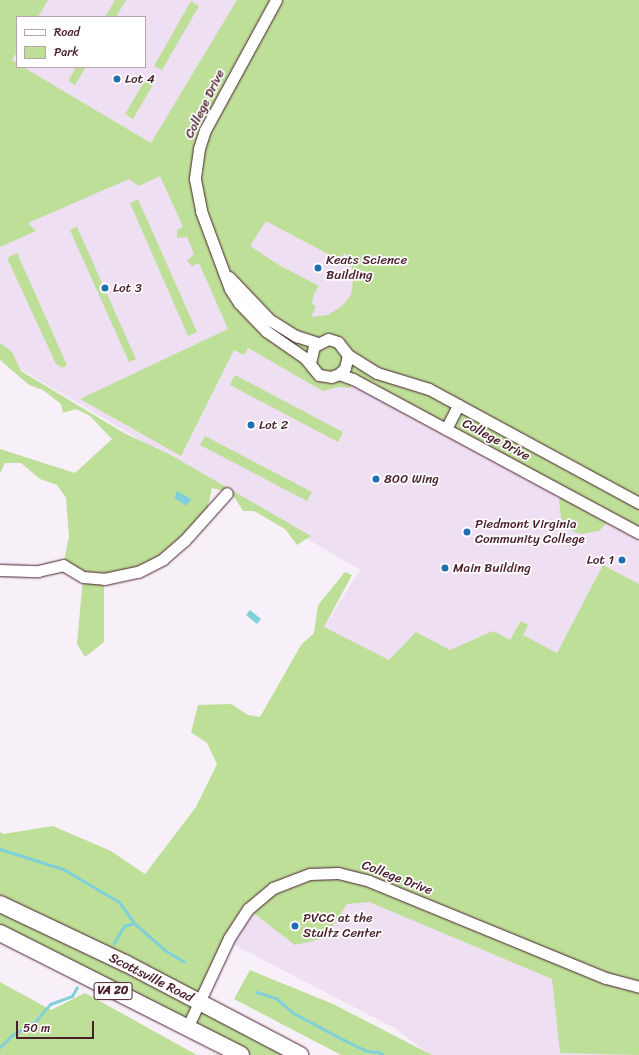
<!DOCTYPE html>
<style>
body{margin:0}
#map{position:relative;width:639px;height:1055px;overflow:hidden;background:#f8f0f9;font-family:Sriracha,sans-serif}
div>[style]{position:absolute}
.built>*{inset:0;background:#efdff2}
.green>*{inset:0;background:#bedf98}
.water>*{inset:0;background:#80d0da}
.stream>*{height:3px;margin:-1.5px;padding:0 1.5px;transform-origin:1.5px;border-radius:1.5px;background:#80d0da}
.roads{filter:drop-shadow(0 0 1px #4a1f2b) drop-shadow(0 0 1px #4a1f2b)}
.minor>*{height:11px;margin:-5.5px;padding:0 5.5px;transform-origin:5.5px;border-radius:5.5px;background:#fff}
.highway>*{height:16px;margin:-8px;padding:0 8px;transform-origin:8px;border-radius:8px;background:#fff}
.dots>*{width:11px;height:11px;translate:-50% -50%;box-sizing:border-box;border:2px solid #fff;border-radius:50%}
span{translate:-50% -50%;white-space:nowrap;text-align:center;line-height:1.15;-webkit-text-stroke:3.5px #fff;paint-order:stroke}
.shield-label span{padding:1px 3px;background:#fff;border:1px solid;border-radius:3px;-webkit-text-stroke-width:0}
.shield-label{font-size:12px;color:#4a1f2b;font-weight:700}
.poi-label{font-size:13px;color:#4a1f2b}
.left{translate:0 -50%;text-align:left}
.right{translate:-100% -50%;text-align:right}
.street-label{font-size:13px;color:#4a1f2b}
.legend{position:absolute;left:16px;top:16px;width:130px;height:52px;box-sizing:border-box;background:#fff;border:1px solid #b7a5aa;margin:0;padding:5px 7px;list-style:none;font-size:12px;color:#4a1f2b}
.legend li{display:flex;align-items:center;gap:8px;height:20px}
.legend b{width:20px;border:1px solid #b7a5aa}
.scale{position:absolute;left:16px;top:1021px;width:78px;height:18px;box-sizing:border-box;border:2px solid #4a1f2b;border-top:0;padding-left:5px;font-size:12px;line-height:14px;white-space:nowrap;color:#4a1f2b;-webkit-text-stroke:3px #fff;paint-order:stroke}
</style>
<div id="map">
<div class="built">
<i style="clip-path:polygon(evenodd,0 0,518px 0,639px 178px,639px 1055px,430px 1055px,396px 1029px,221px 938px,324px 627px,360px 570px,0 357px,0 0,17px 17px,145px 17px,145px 67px,17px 67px,17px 17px)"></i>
</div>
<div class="green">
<i style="clip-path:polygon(evenodd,0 0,48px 0,38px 17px,17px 17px,17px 52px,12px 60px,17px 63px,17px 67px,23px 67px,151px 143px,237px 0,639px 0,639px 533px,611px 518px,599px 531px,581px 534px,572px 531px,561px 518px,559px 500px,562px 492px,355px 380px,350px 388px,339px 387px,323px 391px,248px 348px,244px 355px,234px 350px,181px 456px,80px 399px,228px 329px,199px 263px,192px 266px,187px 261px,194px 254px,187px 237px,177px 238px,177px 230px,183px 227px,160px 176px,139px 186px,129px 179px,28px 223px,36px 231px,0 247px,0 0,266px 221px,339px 260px,345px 253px,351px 260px,353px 281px,351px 295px,342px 306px,328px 315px,311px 317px,316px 306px,312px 304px,314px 294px,319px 286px,279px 265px,250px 246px,266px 221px)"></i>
<i style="clip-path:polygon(115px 0,126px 0,116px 17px,105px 17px)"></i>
<i style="clip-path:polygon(191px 1px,199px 6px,162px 70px,154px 66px)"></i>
<i style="clip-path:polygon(76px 67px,86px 67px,75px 85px,68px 81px)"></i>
<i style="clip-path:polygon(147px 77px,155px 81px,133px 119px,125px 114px)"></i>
<i style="clip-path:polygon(138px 199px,197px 332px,188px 336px,130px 203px)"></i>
<i style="clip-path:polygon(77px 227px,136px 359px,129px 362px,70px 230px)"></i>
<i style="clip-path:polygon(17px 253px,67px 365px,62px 368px,56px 364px,7px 258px)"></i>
<i style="clip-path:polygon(0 343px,12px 352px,21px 371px,124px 433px,169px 454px,311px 536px,297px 545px,285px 529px,254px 511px,243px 511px,235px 498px,224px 491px,212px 488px,205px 520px,163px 559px,104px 579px,104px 642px,85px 657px,77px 644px,83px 577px,63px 565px,69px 536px,66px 498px,57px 485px,40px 479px,21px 463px,5px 463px,0 473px,0 449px,75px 473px,112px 439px,90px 416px,76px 409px,63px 413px,61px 404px,43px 390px,29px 385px,0 360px)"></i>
<i style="clip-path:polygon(235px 375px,343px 432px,338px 442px,230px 385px)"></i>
<i style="clip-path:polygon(205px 436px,312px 492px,307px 501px,200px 445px)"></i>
<i style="clip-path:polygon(603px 565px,639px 584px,639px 1055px,560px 1053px,552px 979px,369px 902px,347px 904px,325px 938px,295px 945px,248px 909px,199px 1003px,300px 1055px,241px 1055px,0 933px,0 832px,3px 834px,53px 826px,111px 851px,145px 874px,196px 807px,217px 764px,207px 743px,191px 732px,198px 705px,231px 704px,248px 715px,260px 717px,301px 645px,314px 633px,318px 605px,345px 572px,352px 575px,324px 627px,389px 660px,416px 632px,450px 650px,493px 631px,510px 640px,521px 621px,528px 625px,523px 635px,557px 653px)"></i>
<i style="clip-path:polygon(250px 970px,333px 1004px,432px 1055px,341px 1055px,234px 999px)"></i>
<i style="clip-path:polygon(0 982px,51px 1010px,85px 993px,197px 1055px,0 1055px)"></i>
</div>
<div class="water">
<i style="clip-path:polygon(177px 491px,191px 499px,187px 506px,174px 498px)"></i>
<i style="clip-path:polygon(250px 610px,261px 619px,257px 624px,246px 615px)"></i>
</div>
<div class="stream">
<i style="left:0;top:849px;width:66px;rotate:17.6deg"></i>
<i style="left:63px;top:869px;width:65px;rotate:30.5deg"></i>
<i style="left:119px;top:902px;width:26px;rotate:54deg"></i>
<i style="left:134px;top:923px;width:43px;rotate:41.2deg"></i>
<i style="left:166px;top:951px;width:21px;rotate:31deg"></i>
<i style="left:114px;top:943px;width:20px;rotate:-60deg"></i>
<i style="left:124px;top:926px;width:10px;rotate:-17deg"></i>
<i style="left:256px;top:992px;width:21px;rotate:17deg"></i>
<i style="left:276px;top:998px;width:23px;rotate:41deg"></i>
<i style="left:293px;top:1013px;width:58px;rotate:27.9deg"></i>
<i style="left:344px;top:1040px;width:25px;rotate:26deg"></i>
<i style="left:367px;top:1051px;width:12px;rotate:5deg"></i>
<i style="left:379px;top:1052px;width:5px;rotate:37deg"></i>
<i style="left:0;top:1047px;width:17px;rotate:-45deg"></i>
<i style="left:12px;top:1035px;width:26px;rotate:-29deg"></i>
<i style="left:35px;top:1022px;width:23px;rotate:-50deg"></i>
<i style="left:50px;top:1004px;width:23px;rotate:-20deg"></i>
<i style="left:72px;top:996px;width:10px;rotate:-61deg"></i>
</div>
<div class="roads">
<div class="minor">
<i style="left:276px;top:0;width:148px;rotate:118.6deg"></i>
<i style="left:205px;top:130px;width:20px;rotate:108deg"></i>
<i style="left:199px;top:149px;width:30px;rotate:98deg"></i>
<i style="left:195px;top:179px;width:33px;rotate:79deg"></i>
<i style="left:201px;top:211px;width:83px;rotate:69.6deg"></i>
<i style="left:230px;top:289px;width:17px;rotate:57deg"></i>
<i style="left:239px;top:303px;width:39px;rotate:46deg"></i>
<i style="left:266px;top:331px;width:47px;rotate:34.7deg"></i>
<i style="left:305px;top:358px;width:22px;rotate:51deg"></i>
<i style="left:319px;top:375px;width:12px;rotate:9deg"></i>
<i style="left:331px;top:377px;width:9px;rotate:-21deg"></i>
<i style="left:339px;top:374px;width:8px;rotate:-45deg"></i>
<i style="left:345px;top:368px;width:13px;rotate:-77deg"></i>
<i style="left:348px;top:355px;width:16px;rotate:-128deg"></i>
<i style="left:338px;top:342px;width:10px;rotate:-163deg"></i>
<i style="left:328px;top:339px;width:16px;rotate:153deg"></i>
<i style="left:314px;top:346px;width:17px;rotate:103deg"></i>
<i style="left:229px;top:277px;width:59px;rotate:46.4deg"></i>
<i style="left:270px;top:320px;width:31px;rotate:32deg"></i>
<i style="left:296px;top:336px;width:22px;rotate:18deg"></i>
<i style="left:348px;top:355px;width:34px;rotate:32deg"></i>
<i style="left:377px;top:373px;width:54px;rotate:17.1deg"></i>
<i style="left:429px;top:389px;width:239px;rotate:28.5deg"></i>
<i style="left:339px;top:374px;width:15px;rotate:20deg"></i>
<i style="left:353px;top:379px;width:325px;rotate:28.3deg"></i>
<i style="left:446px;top:429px;width:27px;rotate:-63deg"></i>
<i style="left:0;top:570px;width:38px;rotate:2deg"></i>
<i style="left:38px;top:571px;width:26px;rotate:-13deg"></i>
<i style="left:63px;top:565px;width:23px;rotate:31deg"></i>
<i style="left:83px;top:577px;width:21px;rotate:5deg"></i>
<i style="left:104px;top:579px;width:35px;rotate:-12deg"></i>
<i style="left:138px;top:572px;width:28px;rotate:-27deg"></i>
<i style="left:163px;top:559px;width:28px;rotate:-41deg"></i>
<i style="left:184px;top:541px;width:64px;rotate:-48.1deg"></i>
<i style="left:188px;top:1026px;width:97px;rotate:-65deg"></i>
<i style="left:229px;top:938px;width:35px;rotate:-57deg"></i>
<i style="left:248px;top:909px;width:33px;rotate:-40deg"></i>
<i style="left:273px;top:888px;width:40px;rotate:-21deg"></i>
<i style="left:310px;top:874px;width:28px;rotate:-2deg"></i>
<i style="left:338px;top:873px;width:32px;rotate:14deg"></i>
<i style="left:369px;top:881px;width:256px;rotate:22.3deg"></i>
<i style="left:606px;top:978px;width:34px;rotate:15deg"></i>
</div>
<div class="highway">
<i style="left:0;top:904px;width:138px;rotate:25.3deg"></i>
<i style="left:125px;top:963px;width:198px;rotate:27.7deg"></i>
<i style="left:0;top:933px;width:270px;rotate:26.8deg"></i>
</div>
</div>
<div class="dots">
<i style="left:117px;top:79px;background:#1f6fb2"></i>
<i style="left:318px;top:268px;background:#1f6fb2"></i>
<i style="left:105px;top:288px;background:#1f6fb2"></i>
<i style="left:251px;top:425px;background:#1f6fb2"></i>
<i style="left:376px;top:479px;background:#1f6fb2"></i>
<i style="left:467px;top:532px;background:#1f6fb2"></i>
<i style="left:622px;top:560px;background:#1f6fb2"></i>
<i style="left:445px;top:568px;background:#1f6fb2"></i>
<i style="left:295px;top:926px;background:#1f6fb2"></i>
</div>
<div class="shield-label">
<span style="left:113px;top:991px">VA 20</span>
</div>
<div class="poi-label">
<span class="left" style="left:125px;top:79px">Lot 4</span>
<span class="left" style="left:326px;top:268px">Keats Science<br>Building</span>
<span class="left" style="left:113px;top:288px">Lot 3</span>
<span class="left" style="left:259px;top:425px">Lot 2</span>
<span class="left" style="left:384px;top:479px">800 Wing</span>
<span class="left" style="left:475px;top:532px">Piedmont Virginia<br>Community College</span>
<span class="right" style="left:614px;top:560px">Lot 1</span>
<span class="left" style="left:453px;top:568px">Main Building</span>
<span class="left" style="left:303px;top:926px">PVCC at the<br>Stultz Center</span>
</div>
<div class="street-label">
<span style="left:205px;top:104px;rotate:-64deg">College Drive</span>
<span style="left:496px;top:440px;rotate:28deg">College Drive</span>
<span style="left:397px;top:878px;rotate:21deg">College Drive</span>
<span style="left:151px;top:978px;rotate:27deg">Scottsville Road</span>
</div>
<ul class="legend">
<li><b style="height:5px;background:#fff"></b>Road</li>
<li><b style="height:11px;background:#bedf98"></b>Park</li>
</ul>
<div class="scale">50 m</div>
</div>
